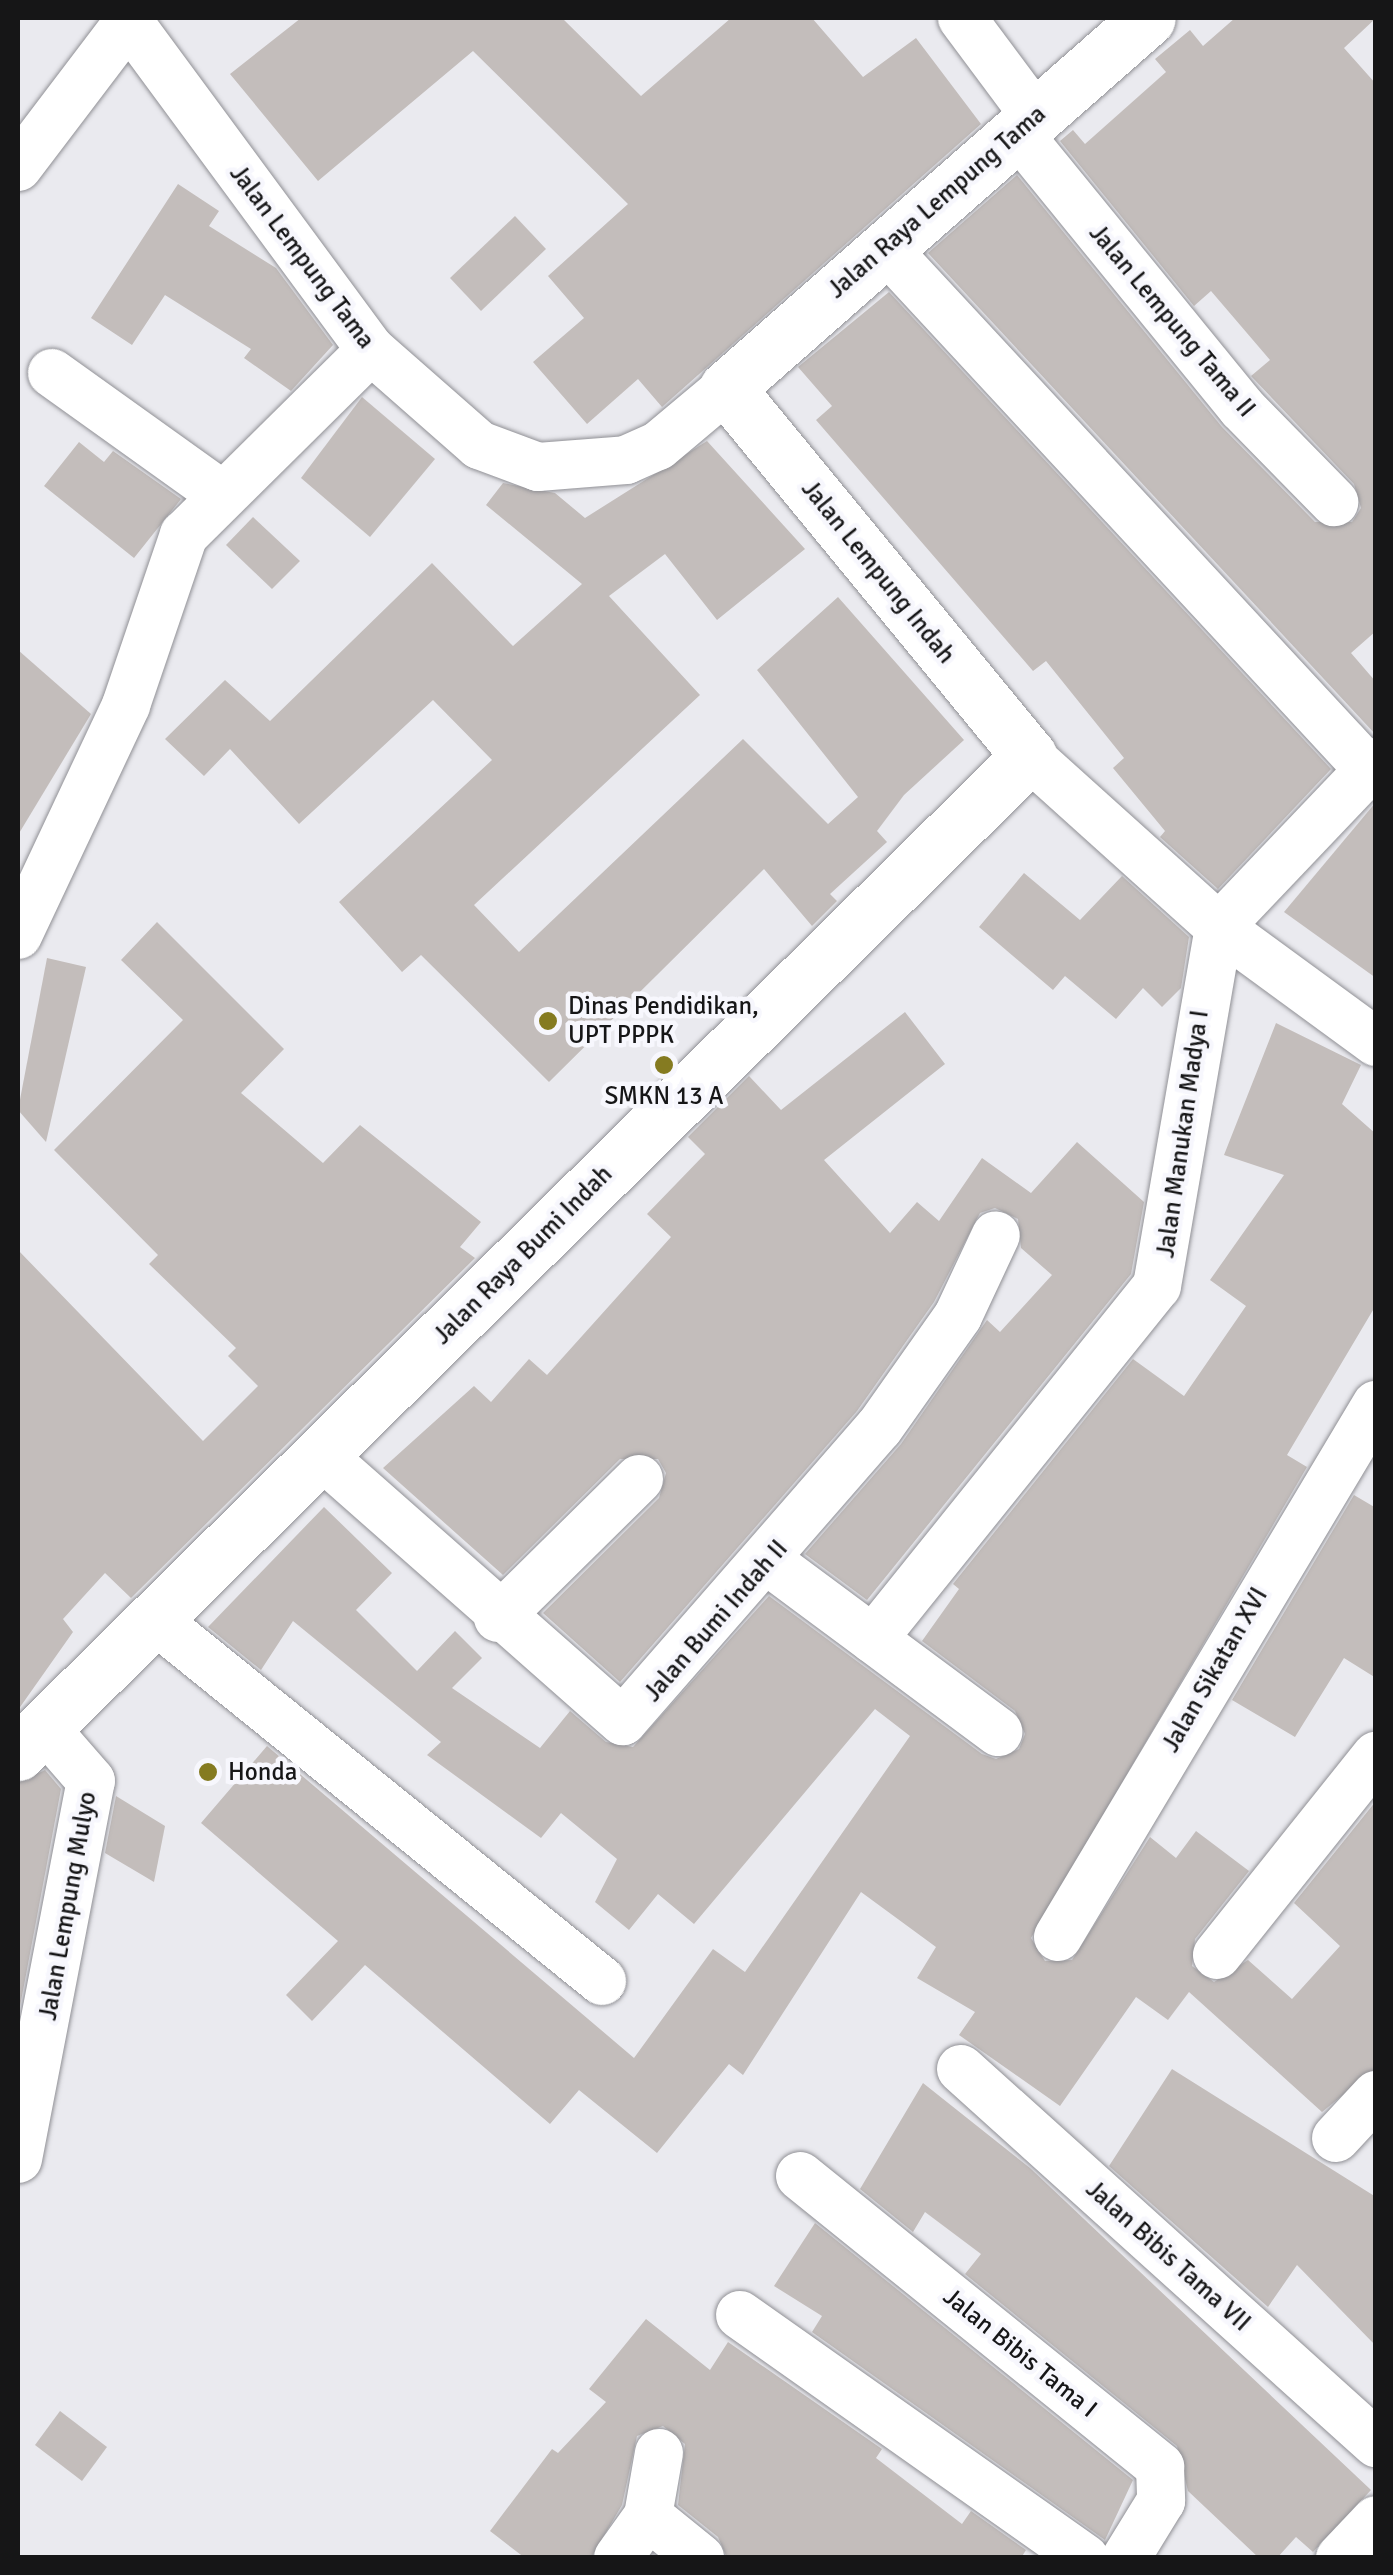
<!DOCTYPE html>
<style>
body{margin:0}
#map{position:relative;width:1393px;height:2575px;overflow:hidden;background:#eaeaef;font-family:Signika,sans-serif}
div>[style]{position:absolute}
.building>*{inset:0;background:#c3bdbb}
.roads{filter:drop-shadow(0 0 2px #909095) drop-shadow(0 0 2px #909095)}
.street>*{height:48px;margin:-24px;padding:0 24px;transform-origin:24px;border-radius:24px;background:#fff}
.secondary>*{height:55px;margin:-27.5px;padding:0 27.5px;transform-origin:27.5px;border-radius:27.5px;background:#fff}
.dots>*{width:28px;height:28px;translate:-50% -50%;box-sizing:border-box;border:5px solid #f7f7fd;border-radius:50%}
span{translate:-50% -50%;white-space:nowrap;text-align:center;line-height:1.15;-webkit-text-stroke:9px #f7f7fd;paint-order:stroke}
.street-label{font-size:25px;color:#161617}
.poi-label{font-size:25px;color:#161617}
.left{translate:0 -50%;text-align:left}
.frame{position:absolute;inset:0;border:20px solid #161617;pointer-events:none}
</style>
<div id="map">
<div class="building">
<i style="clip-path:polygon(301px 18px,562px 18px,641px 96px,731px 18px,812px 18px,863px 77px,916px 38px,981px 124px,662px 407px,638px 379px,587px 424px,533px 362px,584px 318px,548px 276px,628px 204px,473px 51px,318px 181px,230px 74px)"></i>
<i style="clip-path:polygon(1235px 18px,1376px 18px,1344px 48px,1376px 84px,1376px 631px,1351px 653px,1376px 682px,1376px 735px,928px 253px,1017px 175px,1222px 427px,1315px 522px,1352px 522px,1361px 508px,1354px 484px,1251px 376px,1270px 360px,1211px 291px,1194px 306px,1060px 141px,1073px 130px,1085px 144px,1166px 72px,1155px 59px,1190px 30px,1203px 46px)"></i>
<i style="clip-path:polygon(178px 184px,219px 211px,209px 226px,276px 268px,333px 345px,291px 391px,244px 358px,251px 349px,165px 295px,132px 345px,91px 318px)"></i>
<i style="clip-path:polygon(515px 216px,546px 249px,481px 311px,450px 278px)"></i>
<i style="clip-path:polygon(889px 292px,1331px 769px,1218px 889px,1160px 837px,1165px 831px,1113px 768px,1124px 758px,1046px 661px,1033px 671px,816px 420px,832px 406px,798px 367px)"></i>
<i style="clip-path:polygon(362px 397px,435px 459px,370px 537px,301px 478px)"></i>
<i style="clip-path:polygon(707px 441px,805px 549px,717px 620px,665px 554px,609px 596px,700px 695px,474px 905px,519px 952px,743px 739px,828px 824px,858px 797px,757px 670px,838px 597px,964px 740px,904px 795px,877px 831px,887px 842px,830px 894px,837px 901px,812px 926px,764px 869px,549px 1082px,421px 955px,402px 972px,339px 902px,492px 760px,433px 700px,299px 824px,230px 749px,204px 776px,165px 739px,225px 680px,270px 721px,432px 563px,513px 646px,582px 584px,486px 505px,503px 483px,555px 493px,585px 518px)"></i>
<i style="clip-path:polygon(79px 442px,104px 462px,113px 451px,181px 499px,134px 558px,44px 486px)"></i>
<i style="clip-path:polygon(253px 517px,300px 561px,272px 589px,226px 545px)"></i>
<i style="clip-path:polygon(18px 650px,91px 714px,18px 835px)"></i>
<i style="clip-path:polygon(1376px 802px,1376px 978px,1284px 912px)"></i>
<i style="clip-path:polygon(1024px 873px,1080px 920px,1122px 876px,1189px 937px,1181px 988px,1162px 1007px,1143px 988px,1116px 1019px,1065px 976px,1053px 990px,979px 927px)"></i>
<i style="clip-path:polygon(157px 922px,284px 1049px,241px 1093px,323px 1163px,360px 1125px,481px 1222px,460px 1247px,475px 1258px,131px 1598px,105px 1573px,63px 1619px,73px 1632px,18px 1710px,18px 1250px,203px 1441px,258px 1386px,228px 1356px,236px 1348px,149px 1264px,158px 1255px,54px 1150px,183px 1020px,121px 960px)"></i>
<i style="clip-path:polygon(47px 958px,86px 967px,46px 1142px,18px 1110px)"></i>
<i style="clip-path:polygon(905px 1012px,945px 1064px,824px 1160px,890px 1233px,917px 1202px,939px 1221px,982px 1158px,1031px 1193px,1077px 1142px,1144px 1202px,1131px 1274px,867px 1600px,805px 1554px,901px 1444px,987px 1320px,1000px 1332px,1052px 1275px,1021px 1248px,1018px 1219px,995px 1208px,980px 1213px,934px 1302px,857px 1411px,620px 1682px,543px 1613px,659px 1498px,666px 1473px,658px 1459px,620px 1459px,503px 1575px,383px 1468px,474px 1386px,491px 1402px,529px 1359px,547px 1375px,671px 1237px,647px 1214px,705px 1154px,688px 1137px,749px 1076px,781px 1110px)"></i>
<i style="clip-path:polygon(1276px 1023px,1361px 1065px,1342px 1104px,1376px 1134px,1376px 1305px,1287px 1455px,1307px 1467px,1031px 1938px,1045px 1961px,1072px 1960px,1150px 1837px,1176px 1858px,1196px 1831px,1249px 1871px,1195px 1939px,1192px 1966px,1214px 1982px,1248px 1960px,1292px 1999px,1340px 1946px,1294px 1903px,1376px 1801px,1376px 2068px,1322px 2112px,1189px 1992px,1168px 2020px,1136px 1997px,1060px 2106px,959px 2035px,975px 2012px,917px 1978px,936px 1947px,861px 1892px,743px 2075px,729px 2064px,657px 2153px,579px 2090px,550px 2124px,365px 1965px,312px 2021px,286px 1995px,338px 1941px,201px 1823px,267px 1746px,634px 2058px,713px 1949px,745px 1972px,910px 1736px,875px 1709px,694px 1924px,658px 1894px,629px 1930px,595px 1902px,617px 1859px,561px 1813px,541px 1838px,427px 1755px,441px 1742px,293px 1621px,261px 1670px,208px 1627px,324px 1507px,392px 1573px,356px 1610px,417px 1671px,455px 1631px,482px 1658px,452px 1688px,540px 1748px,570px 1711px,606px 1742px,633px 1747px,769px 1596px,982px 1754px,996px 1759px,1019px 1749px,1025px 1734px,1015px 1711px,922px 1641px,959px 1589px,953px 1584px,1133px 1359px,1184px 1396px,1246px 1306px,1210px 1280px,1284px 1175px,1224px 1155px)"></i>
<i style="clip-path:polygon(1354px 1495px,1376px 1508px,1376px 1678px,1344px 1658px,1295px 1737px,1232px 1700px)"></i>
<i style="clip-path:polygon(45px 1770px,61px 1789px,18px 2017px,18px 1783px)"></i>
<i style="clip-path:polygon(116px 1796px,165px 1826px,154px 1882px,105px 1853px)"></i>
<i style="clip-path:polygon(1172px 2069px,1376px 2197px,1376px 2346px,1297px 2265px,1268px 2307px,1109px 2166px)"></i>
<i style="clip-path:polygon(923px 2083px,1030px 2168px,1371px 2490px,1313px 2552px,1296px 2537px,1277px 2558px,1259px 2558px,1188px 2491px,1177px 2446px,965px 2274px,981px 2254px,925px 2212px,913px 2232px,860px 2189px)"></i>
<i style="clip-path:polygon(815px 2223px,1133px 2480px,1105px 2540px,812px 2332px,822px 2316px,774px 2286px)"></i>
<i style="clip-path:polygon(646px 2319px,710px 2370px,728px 2342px,882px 2449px,876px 2458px,962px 2524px,971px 2511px,1026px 2550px,1021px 2558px,727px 2558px,718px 2537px,678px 2505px,685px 2444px,663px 2426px,637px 2436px,622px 2505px,591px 2558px,525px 2558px,490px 2531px,552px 2449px,558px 2453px,606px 2402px,589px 2389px)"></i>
<i style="clip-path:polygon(60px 2411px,107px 2447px,82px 2481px,35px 2445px)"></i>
</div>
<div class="roads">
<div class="street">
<i style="left:126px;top:18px;width:413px;rotate:53.6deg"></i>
<i style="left:371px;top:350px;width:144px;rotate:41.3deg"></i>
<i style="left:479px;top:445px;width:63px;rotate:20.4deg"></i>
<i style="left:538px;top:467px;width:88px;rotate:-4.5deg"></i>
<i style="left:626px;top:460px;width:35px;rotate:-24deg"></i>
<i style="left:658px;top:446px;width:90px;rotate:-40deg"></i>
<i style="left:962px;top:18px;width:122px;rotate:53.3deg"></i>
<i style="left:1017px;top:132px;width:356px;rotate:50.8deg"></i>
<i style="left:1242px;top:408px;width:132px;rotate:45.6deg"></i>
<i style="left:18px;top:167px;width:183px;rotate:-52.8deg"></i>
<i style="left:885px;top:248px;width:712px;rotate:47.16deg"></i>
<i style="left:52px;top:373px;width:208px;rotate:35.6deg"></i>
<i style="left:1029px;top:756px;width:256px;rotate:42deg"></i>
<i style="left:1219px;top:927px;width:195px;rotate:36.2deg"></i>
<i style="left:18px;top:935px;width:254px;rotate:-64.8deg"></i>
<i style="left:126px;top:705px;width:180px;rotate:-71.2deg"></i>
<i style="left:184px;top:535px;width:263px;rotate:-44.7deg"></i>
<i style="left:322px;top:1456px;width:401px;rotate:41.4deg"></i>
<i style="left:623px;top:1721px;width:389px;rotate:-48.9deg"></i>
<i style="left:879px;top:1428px;width:137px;rotate:-54.8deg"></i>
<i style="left:958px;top:1316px;width:89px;rotate:-64.9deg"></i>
<i style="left:768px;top:1561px;width:287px;rotate:36.6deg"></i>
<i style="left:498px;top:1618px;width:198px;rotate:-44.6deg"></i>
<i style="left:154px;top:1619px;width:576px;rotate:38.94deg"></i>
<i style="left:873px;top:1639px;width:453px;rotate:-51.2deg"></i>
<i style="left:1157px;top:1286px;width:364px;rotate:-80.2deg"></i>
<i style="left:1219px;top:927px;width:228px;rotate:-46.4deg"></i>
<i style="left:1058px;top:1937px;width:620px;rotate:-59.13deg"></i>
<i style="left:1217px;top:1955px;width:255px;rotate:-51.4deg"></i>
<i style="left:961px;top:2069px;width:559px;rotate:42.03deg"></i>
<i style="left:1336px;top:2138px;width:59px;rotate:-47.1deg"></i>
<i style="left:18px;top:2159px;width:385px;rotate:-79.1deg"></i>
<i style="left:91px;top:1781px;width:72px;rotate:-131deg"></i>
<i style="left:800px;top:2176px;width:463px;rotate:38.9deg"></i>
<i style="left:1160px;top:2467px;width:34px;rotate:88deg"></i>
<i style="left:1161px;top:2501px;width:67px;rotate:121.6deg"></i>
<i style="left:740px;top:2315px;width:422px;rotate:35.2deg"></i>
<i style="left:648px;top:2516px;width:67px;rotate:38.9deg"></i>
<i style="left:618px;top:2558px;width:52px;rotate:-54.5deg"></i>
<i style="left:648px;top:2516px;width:64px;rotate:-80.1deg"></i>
<i style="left:1340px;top:2558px;width:52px;rotate:-46.5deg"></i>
</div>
<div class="secondary">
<i style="left:18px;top:1753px;width:1420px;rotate:-44.6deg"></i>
<i style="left:1029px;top:756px;width:476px;rotate:-129.4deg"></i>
<i style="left:727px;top:388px;width:560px;rotate:-41.31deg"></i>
</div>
</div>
<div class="dots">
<i style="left:548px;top:1021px;background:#857b21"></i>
<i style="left:664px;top:1065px;background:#857b21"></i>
<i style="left:208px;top:1772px;background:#857b21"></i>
</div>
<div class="street-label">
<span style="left:937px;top:202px;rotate:-41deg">Jalan Raya Lempung Tama</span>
<span style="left:302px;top:257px;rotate:53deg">Jalan Lempung Tama</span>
<span style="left:1172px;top:321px;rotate:50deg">Jalan Lempung Tama II</span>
<span style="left:878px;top:572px;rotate:51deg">Jalan Lempung Indah</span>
<span style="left:1183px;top:1134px;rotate:-82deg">Jalan Manukan Madya I</span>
<span style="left:523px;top:1255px;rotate:-45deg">Jalan Raya Bumi Indah</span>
<span style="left:716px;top:1621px;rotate:-49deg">Jalan Bumi Indah II</span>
<span style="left:1215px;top:1670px;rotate:-60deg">Jalan Sikatan XVI</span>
<span style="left:68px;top:1906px;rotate:-80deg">Jalan Lempung Mulyo</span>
<span style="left:1168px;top:2256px;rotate:42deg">Jalan Bibis Tama VII</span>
<span style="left:1020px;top:2353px;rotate:39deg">Jalan Bibis Tama I</span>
</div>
<div class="poi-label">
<span class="left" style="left:568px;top:1021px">Dinas Pendidikan,<br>UPT PPPK</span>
<span style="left:664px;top:1096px">SMKN 13 A</span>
<span class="left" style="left:228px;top:1772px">Honda</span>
</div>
<div class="frame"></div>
</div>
